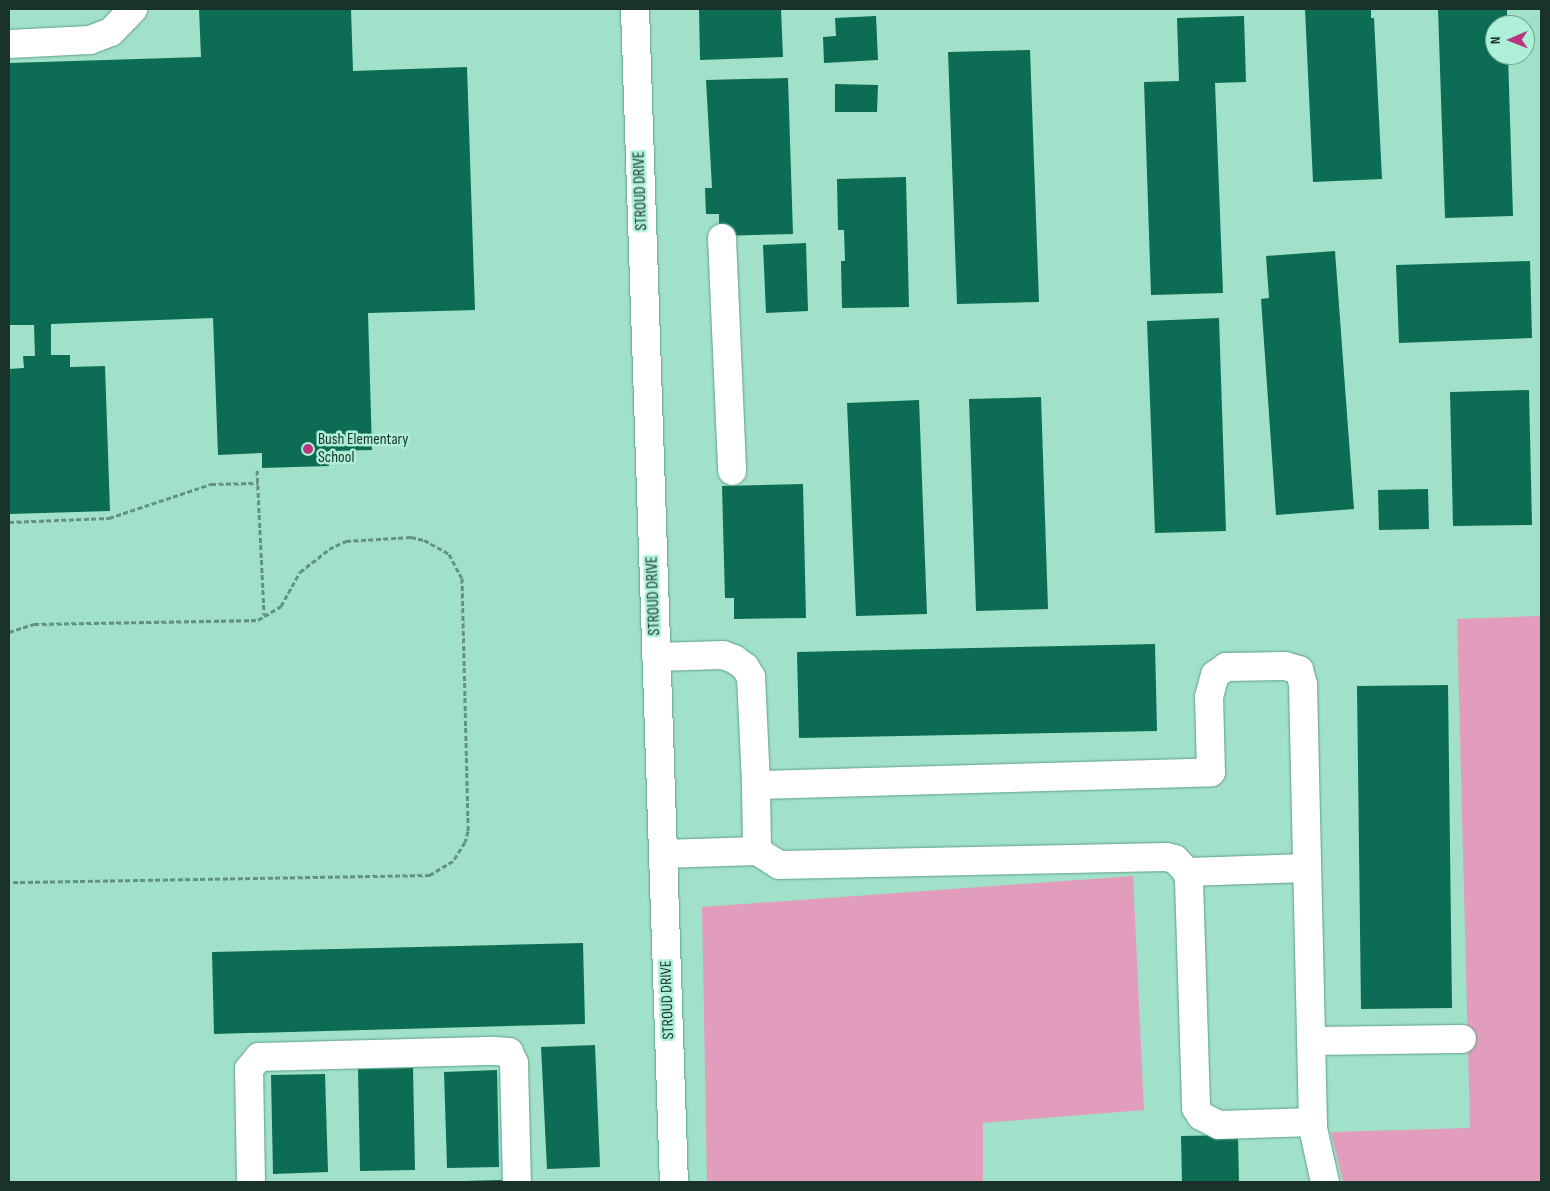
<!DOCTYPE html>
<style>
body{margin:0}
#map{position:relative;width:1550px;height:1191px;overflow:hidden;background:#a1e1ca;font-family:"Sofia Sans Condensed",sans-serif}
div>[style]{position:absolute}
.green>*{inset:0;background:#e29dbd}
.building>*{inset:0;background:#0c6c54}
.path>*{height:3px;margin-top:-1.5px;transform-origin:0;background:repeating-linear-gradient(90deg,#639281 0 5px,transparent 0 7.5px)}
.roads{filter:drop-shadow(0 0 1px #5f9e88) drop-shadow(0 0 1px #5f9e88)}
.minor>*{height:28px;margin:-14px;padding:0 14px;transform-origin:14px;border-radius:14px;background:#fff}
.dots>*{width:14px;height:14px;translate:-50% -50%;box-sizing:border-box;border:2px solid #aeefd7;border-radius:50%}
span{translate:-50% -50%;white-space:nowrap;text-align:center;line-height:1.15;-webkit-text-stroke:5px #aeefd7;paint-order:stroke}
.street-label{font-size:16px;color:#19332a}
.poi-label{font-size:16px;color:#19332a}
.left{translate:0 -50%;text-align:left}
.frame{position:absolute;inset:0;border:10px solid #19332a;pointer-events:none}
.north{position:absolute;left:1485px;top:15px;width:50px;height:50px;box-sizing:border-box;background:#aeefd7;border:1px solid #72a492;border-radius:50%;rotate:269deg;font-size:14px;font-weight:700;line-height:20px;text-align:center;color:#19332a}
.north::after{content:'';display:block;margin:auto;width:18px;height:22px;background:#b83680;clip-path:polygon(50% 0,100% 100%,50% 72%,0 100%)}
</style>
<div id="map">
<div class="green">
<i style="clip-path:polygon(1541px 616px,1541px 1182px,1343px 1182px,1331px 1132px,1470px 1128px,1457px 619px)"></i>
<i style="clip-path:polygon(1133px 876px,1144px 1110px,983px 1123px,983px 1182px,707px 1182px,702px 907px)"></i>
</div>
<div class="building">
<i style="clip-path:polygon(199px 9px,351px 9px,353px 71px,467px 67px,475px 310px,368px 313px,372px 450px,328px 451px,329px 466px,262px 468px,262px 453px,218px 455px,213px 318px,51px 324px,51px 355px,70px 355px,70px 367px,105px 366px,110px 511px,9px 514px,9px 369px,24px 368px,23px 356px,35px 356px,34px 325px,9px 325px,9px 63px,201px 57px)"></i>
<i style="clip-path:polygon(699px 9px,781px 9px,783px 57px,700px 60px)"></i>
<i style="clip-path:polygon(1305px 9px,1371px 9px,1371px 18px,1374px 18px,1382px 179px,1313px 182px)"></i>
<i style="clip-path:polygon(1438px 9px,1507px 9px,1507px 25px,1495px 25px,1495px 55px,1508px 55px,1513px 216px,1445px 218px)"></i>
<i style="clip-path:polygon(876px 16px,878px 60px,824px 63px,823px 37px,836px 36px,835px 18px)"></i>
<i style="clip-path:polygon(1244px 16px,1246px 82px,1215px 83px,1223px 293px,1151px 295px,1144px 82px,1179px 81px,1177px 18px)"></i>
<i style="clip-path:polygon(1030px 50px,1039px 302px,957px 304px,948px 52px)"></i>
<i style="clip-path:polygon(788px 78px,793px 234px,719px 236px,719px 214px,706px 214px,705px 188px,712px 188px,706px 80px)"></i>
<i style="clip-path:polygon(835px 84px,878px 85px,877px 112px,835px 112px)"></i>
<i style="clip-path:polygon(906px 177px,909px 307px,842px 308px,841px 261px,845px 261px,844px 230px,838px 230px,837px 179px)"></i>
<i style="clip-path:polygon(806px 243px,808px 311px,766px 313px,763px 245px)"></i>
<i style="clip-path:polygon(1335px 251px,1354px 509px,1276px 515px,1261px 299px,1269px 298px,1266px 256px)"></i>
<i style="clip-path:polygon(1530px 261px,1532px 338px,1399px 343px,1396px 265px)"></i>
<i style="clip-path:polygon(1219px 318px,1226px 531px,1155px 533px,1147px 321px)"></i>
<i style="clip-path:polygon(1529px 390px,1532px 525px,1453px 526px,1450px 392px)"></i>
<i style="clip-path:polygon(1041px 397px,1048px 609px,976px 611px,969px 399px)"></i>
<i style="clip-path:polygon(919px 400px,927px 614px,856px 616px,847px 403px)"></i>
<i style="clip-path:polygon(803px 484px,806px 618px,734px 619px,734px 598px,725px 598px,722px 486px)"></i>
<i style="clip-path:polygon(1428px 489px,1429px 529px,1379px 530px,1378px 490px)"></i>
<i style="clip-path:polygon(1155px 644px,1157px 731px,799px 738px,797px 652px)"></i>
<i style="clip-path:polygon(1448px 685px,1452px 1008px,1361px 1009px,1357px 686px)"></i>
<i style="clip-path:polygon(583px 943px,585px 1024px,214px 1034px,212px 952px)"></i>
<i style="clip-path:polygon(595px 1045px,600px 1167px,547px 1169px,541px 1047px)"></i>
<i style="clip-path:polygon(413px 1068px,415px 1170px,360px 1171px,358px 1069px)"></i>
<i style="clip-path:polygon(497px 1070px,499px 1167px,447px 1168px,444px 1072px)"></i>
<i style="clip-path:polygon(325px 1074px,328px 1172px,273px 1174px,271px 1075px)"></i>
<i style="clip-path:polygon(1238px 1135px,1239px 1182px,1182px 1182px,1181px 1136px)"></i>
<i style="clip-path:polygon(502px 1180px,502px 1182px,464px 1182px,464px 1181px)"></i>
</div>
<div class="path">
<i style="left:257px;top:470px;width:145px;rotate:87.2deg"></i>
<i style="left:9px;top:522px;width:100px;rotate:-2.3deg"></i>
<i style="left:109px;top:518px;width:108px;rotate:-18.4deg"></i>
<i style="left:211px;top:484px;width:47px;rotate:-1.2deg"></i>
<i style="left:9px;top:632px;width:26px;rotate:-18deg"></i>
<i style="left:34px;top:624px;width:224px;rotate:-1deg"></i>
<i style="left:258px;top:620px;width:27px;rotate:-31deg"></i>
<i style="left:281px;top:606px;width:39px;rotate:-61deg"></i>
<i style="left:300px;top:572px;width:37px;rotate:-38deg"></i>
<i style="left:329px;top:549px;width:19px;rotate:-25deg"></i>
<i style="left:346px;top:541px;width:65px;rotate:-3.5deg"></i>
<i style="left:411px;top:537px;width:13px;rotate:13deg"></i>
<i style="left:424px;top:540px;width:29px;rotate:29deg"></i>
<i style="left:449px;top:554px;width:27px;rotate:62deg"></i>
<i style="left:462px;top:578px;width:253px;rotate:88.6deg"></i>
<i style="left:468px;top:831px;width:11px;rotate:105deg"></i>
<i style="left:465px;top:842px;width:22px;rotate:122deg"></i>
<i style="left:453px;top:861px;width:27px;rotate:149deg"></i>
<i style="left:430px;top:875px;width:421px;rotate:179deg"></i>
</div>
<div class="roads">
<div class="minor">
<i style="left:635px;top:9px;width:1174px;rotate:88.1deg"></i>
<i style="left:9px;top:44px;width:81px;rotate:-2.8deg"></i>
<i style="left:90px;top:40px;width:22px;rotate:-21deg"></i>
<i style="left:111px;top:32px;width:32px;rotate:-46deg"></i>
<i style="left:722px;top:238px;width:233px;rotate:87.5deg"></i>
<i style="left:656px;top:657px;width:67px;rotate:-1.7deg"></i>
<i style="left:723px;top:655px;width:12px;rotate:20deg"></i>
<i style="left:734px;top:659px;width:14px;rotate:36deg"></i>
<i style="left:745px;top:667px;width:12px;rotate:59deg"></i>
<i style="left:751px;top:677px;width:108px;rotate:87.3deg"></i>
<i style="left:756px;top:785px;width:455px;rotate:-1.6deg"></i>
<i style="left:1211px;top:772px;width:75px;rotate:-91.5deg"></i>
<i style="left:1209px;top:697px;width:23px;rotate:-75deg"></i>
<i style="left:1215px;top:675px;width:14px;rotate:-36deg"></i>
<i style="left:1226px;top:667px;width:59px;rotate:-1deg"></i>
<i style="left:1285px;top:666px;width:15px;rotate:16deg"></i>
<i style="left:1299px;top:670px;width:15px;rotate:74deg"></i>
<i style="left:1303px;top:684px;width:444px;rotate:88.7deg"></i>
<i style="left:1313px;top:1128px;width:55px;rotate:77.5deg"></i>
<i style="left:756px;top:785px;width:66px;rotate:89.1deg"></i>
<i style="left:663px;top:854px;width:94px;rotate:-1.8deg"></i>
<i style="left:757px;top:851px;width:26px;rotate:32deg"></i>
<i style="left:779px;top:865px;width:387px;rotate:-1.2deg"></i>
<i style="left:1166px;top:857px;width:9px;rotate:13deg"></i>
<i style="left:1175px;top:859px;width:18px;rotate:47deg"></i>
<i style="left:1187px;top:872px;width:9px;rotate:77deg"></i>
<i style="left:1189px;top:881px;width:227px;rotate:88.2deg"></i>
<i style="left:1196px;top:1108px;width:9px;rotate:58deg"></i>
<i style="left:1201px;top:1116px;width:20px;rotate:27deg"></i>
<i style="left:1219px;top:1125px;width:94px;rotate:-1.8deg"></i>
<i style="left:1187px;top:872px;width:120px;rotate:-1.9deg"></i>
<i style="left:1311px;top:1041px;width:151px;rotate:-0.8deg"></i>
<i style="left:251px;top:1182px;width:113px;rotate:-91deg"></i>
<i style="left:249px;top:1069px;width:16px;rotate:-50deg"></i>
<i style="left:259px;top:1057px;width:236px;rotate:-1.5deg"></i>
<i style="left:495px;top:1051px;width:14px;rotate:4deg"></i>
<i style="left:509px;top:1052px;width:12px;rotate:66deg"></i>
<i style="left:514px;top:1063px;width:119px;rotate:88.6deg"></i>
</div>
</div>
<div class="dots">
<i style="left:308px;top:449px;background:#b83680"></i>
</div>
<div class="street-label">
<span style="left:641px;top:191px;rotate:-92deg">STROUD DRIVE</span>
<span style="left:654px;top:596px;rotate:-92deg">STROUD DRIVE</span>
<span style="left:668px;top:1000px;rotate:-92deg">STROUD DRIVE</span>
</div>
<div class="poi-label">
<span class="left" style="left:318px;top:449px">Bush Elementary<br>School</span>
</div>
<div class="frame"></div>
<div class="north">N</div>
</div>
